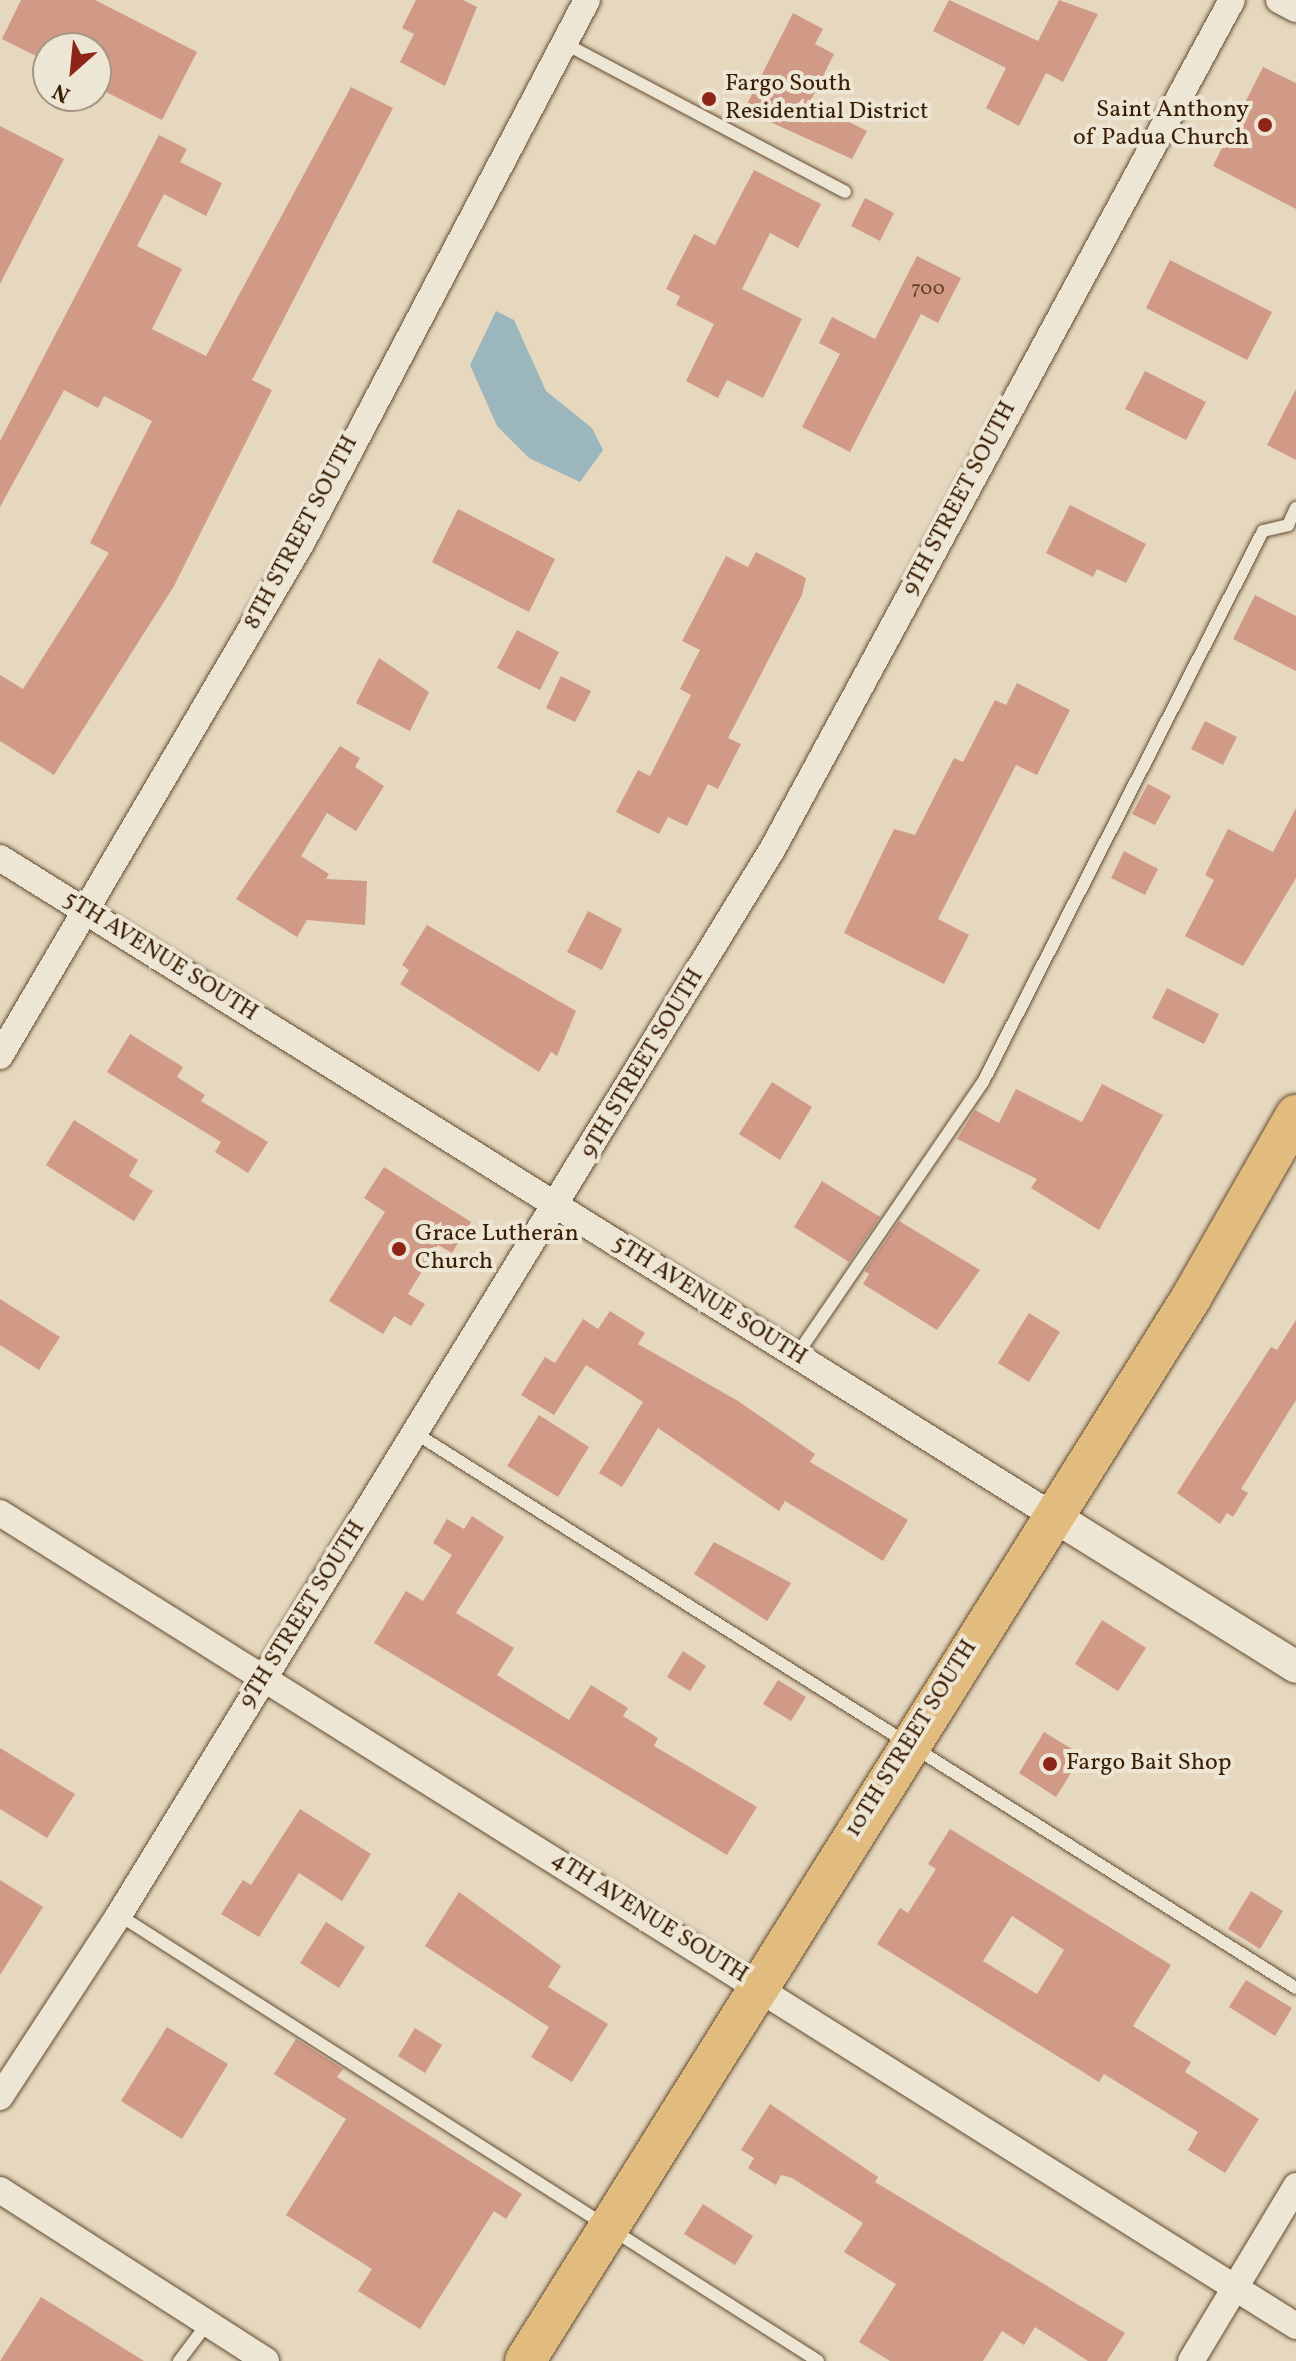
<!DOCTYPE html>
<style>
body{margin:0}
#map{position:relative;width:1296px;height:2361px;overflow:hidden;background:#e5d8be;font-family:Vollkorn,serif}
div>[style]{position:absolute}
.water>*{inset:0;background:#9cb6bd}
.building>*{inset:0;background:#d19a86}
.roads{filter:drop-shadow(0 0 2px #654c32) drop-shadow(0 0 2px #654c32)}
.service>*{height:12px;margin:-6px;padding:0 6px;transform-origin:6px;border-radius:6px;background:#eee6d5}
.minor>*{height:26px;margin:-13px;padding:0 13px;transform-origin:13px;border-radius:13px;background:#eee6d5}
.tertiary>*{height:32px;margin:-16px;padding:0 16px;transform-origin:16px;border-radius:16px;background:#eee6d5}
.primary>*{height:40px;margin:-20px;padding:0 20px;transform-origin:20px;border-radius:20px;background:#e2bc7f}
.dots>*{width:22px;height:22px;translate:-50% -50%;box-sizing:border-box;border:4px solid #eee6d5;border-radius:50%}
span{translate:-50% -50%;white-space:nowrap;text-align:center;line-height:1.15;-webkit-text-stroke:8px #eee6d5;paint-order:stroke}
.number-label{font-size:20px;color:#603d24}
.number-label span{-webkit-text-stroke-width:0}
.poi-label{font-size:24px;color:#3a1e03}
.left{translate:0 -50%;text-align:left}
.right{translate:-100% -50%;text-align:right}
.street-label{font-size:24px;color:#3a1e03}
.north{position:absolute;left:32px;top:32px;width:80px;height:80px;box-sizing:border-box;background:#eee6d5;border:2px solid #a69681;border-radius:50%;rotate:207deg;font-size:22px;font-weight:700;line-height:32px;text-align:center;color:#3a1e03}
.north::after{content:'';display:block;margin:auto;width:28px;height:36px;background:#8f2418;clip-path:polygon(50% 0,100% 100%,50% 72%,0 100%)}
</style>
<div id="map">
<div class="water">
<i style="clip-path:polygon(496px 311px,514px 320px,546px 391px,592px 428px,603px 450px,580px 482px,529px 458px,497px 426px,470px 365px)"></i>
</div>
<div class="building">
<i style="clip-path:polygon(21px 0,95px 0,197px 52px,162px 120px,96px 87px,96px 48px,48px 48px,48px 62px,2px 39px)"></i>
<i style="clip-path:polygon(416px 0,463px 0,477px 7px,445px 86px,400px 62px,414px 34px,402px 28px)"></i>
<i style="clip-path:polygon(949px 0,1038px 41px,1059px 0,1098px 14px,1063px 82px,1046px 73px,1019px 126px,986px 108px,1006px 68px,933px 31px)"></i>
<i style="clip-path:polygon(793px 13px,823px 29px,815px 44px,834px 54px,810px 102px,867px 131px,852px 159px,744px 110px)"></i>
<i style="clip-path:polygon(1263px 67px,1296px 83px,1296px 209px,1213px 166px)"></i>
<i style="clip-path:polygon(351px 87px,393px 108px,252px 380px,272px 390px,174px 586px,54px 775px,0 741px,0 675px,23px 689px,109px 553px,90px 543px,152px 421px,104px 396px,98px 408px,64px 390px,0 507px,0 441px,159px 135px,187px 149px,180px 162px,222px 183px,206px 216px,164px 194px,137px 246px,182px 269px,152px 329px,206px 356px)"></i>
<i style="clip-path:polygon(0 126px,64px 159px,0 284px)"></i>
<i style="clip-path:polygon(754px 170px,821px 204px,798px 248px,770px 233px,742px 289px,802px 319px,763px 398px,727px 380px,718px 398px,686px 381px,714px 324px,676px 305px,680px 296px,666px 289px,694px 234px,715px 245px)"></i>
<i style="clip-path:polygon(865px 198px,894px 213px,880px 241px,851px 226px)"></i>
<i style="clip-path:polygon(917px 256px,961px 278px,938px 323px,921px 314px,850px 452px,802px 427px,840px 354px,819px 343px,832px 317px,875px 339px)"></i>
<i style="clip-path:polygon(1170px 260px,1272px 312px,1247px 360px,1146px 308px)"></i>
<i style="clip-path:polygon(1145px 371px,1206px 402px,1186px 440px,1125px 409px)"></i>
<i style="clip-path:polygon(1296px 389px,1296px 460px,1267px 445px)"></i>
<i style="clip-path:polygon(1070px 505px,1146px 544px,1126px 583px,1097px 569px,1093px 577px,1046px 553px)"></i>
<i style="clip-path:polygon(458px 509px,555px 559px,529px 612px,432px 562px)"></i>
<i style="clip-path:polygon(756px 552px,806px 578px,802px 595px,728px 738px,741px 744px,718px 789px,708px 784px,687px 826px,668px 817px,659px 834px,616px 812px,638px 770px,650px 776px,691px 695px,680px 689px,700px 650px,682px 641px,726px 556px,748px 567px)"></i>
<i style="clip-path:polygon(1255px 595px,1296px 616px,1296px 671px,1233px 639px)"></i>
<i style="clip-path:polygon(517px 630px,559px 652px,540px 690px,497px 668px)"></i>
<i style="clip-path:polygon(379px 658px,429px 692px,410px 731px,356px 703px)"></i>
<i style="clip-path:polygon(561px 676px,591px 691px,575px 722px,546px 708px)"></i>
<i style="clip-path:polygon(1017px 683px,1070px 710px,1037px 775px,1016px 765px,938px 919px,969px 935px,944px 984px,844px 933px,894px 829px,915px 835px,954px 758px,963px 762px,995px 700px,1006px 705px)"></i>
<i style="clip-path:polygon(1205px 721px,1237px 737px,1223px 765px,1191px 749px)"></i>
<i style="clip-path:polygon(340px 746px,360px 758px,355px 767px,384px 786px,356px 831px,327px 813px,301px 856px,329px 874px,326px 879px,367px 881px,365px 925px,307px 920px,297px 937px,236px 899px)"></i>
<i style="clip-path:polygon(1148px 784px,1171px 796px,1155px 825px,1132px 814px)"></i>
<i style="clip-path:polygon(1296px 808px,1296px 878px,1243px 966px,1185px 936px,1214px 880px,1205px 875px,1228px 829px,1273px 852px)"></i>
<i style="clip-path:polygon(1124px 851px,1158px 869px,1145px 895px,1111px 878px)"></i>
<i style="clip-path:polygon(588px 911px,622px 929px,602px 970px,567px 952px)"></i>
<i style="clip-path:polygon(427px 925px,576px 1011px,557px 1056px,551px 1052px,539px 1072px,400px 984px,409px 970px,402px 965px)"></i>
<i style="clip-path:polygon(1167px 988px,1219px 1014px,1204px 1044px,1152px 1018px)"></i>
<i style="clip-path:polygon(130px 1034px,183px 1067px,177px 1077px,205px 1095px,201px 1101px,268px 1142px,248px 1173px,215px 1152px,221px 1142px,107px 1072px)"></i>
<i style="clip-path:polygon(772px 1082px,812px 1107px,780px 1160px,739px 1134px)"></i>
<i style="clip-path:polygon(1102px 1084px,1163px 1115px,1099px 1230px,1031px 1188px,1037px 1179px,957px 1139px,975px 1110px,999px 1123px,1016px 1089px,1082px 1122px)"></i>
<i style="clip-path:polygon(74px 1120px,138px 1160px,129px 1176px,153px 1191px,134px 1221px,46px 1165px)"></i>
<i style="clip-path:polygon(384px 1167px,471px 1222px,452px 1253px,438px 1245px,408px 1294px,425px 1304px,411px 1326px,394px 1316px,383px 1334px,329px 1301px,385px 1212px,364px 1198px)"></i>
<i style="clip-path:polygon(822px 1181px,880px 1217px,849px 1262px,794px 1227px)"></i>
<i style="clip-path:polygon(899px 1221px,980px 1270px,937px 1330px,863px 1284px,869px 1274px,865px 1271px)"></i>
<i style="clip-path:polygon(0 1299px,60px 1337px,39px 1370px,0 1345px)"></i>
<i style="clip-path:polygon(610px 1311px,645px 1333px,638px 1344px,738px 1401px,815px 1454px,810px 1462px,908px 1520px,883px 1561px,785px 1501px,779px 1511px,658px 1428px,622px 1487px,599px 1473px,643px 1402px,586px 1365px,554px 1415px,521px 1395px,545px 1357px,555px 1363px,583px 1319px,598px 1329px)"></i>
<i style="clip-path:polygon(1029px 1313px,1060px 1332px,1029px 1382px,998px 1363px)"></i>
<i style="clip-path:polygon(1296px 1320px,1296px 1400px,1241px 1489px,1248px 1493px,1233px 1517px,1227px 1513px,1220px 1524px,1177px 1493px,1271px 1347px,1277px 1350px)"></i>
<i style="clip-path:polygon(539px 1415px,589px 1447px,558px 1497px,507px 1466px)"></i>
<i style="clip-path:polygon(472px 1516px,504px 1537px,456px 1613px,514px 1648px,497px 1675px,569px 1720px,591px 1685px,628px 1708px,623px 1716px,658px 1738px,654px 1746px,757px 1807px,727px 1855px,374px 1643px,406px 1591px,423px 1601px,452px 1555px,433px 1543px,447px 1519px,464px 1529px)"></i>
<i style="clip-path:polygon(714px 1542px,791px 1583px,767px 1621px,694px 1574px)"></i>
<i style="clip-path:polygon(1102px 1620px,1146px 1648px,1118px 1691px,1075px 1664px)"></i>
<i style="clip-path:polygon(683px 1651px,706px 1666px,690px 1691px,667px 1677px)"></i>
<i style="clip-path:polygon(778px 1680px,806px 1697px,791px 1721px,763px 1704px)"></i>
<i style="clip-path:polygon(1044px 1732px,1082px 1755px,1056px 1797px,1019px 1773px)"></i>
<i style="clip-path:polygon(0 1748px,75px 1794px,47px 1838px,0 1809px)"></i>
<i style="clip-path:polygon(300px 1809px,371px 1854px,342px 1901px,299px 1873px,259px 1937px,221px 1914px,243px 1880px,251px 1885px)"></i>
<i style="clip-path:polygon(evenodd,950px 1829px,1171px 1965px,1133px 2026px,1191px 2062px,1185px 2072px,1259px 2119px,1225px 2173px,1188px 2150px,1198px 2132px,1104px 2074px,1099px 2082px,877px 1944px,900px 1908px,908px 1913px,936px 1869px,928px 1864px,950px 1829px,1012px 1916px,1064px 1950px,1037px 1994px,983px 1961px,1012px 1916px)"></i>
<i style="clip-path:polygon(0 1880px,43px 1907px,0 1975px)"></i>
<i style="clip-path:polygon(1251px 1891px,1283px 1911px,1260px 1949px,1228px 1929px)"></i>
<i style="clip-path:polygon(459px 1892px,561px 1966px,548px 1987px,608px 2024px,572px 2082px,531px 2057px,549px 2027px,425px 1946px)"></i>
<i style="clip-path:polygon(326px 1922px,365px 1947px,339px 1988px,300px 1963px)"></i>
<i style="clip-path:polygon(1246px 1980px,1292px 2008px,1275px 2036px,1229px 2007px)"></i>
<i style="clip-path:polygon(167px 2027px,228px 2064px,182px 2139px,121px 2101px)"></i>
<i style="clip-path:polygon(415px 2028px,442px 2045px,425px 2073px,398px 2056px)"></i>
<i style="clip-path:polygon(296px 2039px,343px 2069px,337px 2077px,522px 2194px,506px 2219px,494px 2211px,420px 2329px,358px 2291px,372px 2269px,286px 2215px,346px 2119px,274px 2074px)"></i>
<i style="clip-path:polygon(770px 2104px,878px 2177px,875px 2182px,1125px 2333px,1107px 2361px,1088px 2361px,1035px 2327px,1024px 2345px,1002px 2331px,983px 2361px,890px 2361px,859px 2342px,896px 2284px,844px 2252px,863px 2223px,792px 2178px,781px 2175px,776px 2185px,748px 2168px,754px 2158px,741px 2150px)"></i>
<i style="clip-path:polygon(703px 2204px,753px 2236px,735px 2265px,684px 2234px)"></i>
<i style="clip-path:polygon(41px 2297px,144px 2361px,0 2361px)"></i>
</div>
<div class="roads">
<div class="service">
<i style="left:564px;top:43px;width:318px;rotate:27.9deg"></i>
<i style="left:796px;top:1356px;width:332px;rotate:-55.7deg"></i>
<i style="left:983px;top:1082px;width:618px;rotate:-63.06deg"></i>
<i style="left:1263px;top:531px;width:26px;rotate:-13deg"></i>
<i style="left:1288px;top:525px;width:19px;rotate:-65deg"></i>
<i style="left:415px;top:1433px;width:1041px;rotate:32.21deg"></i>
<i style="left:119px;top:1915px;width:829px;rotate:32.54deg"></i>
<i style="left:179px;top:2361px;width:46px;rotate:-52.9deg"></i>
</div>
<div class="minor">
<i style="left:1279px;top:0;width:19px;rotate:28deg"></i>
<i style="left:0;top:858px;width:1240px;rotate:31.99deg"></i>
<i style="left:0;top:1056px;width:596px;rotate:-59.56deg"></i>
<i style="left:302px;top:542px;width:612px;rotate:-62.26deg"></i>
<i style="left:0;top:1513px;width:1530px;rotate:32.1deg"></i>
<i style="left:0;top:2097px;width:217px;rotate:-56.8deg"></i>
<i style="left:119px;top:1915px;width:1249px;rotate:-58.49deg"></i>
<i style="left:772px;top:850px;width:966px;rotate:-61.58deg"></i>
<i style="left:0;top:2190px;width:316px;rotate:32.7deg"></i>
<i style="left:1191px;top:2361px;width:204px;rotate:-59deg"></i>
</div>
<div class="tertiary">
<i style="left:1052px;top:1515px;width:287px;rotate:31.9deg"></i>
</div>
<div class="primary">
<i style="left:525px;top:2361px;width:1254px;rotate:-57.93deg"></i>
<i style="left:1191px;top:1298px;width:211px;rotate:-60.2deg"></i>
</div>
</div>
<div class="dots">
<i style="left:709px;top:99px;background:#8f2418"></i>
<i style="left:1265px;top:125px;background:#8f2418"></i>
<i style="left:399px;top:1249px;background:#8f2418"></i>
<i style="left:1050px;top:1764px;background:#8f2418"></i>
</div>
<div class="number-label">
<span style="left:928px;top:289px">700</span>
</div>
<div class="poi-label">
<span class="left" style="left:725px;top:99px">Fargo South<br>Residential District</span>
<span class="right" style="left:1249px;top:125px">Saint Anthony<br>of Padua Church</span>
<span class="left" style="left:415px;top:1249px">Grace Lutheran<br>Church</span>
<span class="left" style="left:1066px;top:1764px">Fargo Bait Shop</span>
</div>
<div class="street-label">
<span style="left:960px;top:499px;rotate:-62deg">9TH STREET SOUTH</span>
<span style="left:302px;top:533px;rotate:-62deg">8TH STREET SOUTH</span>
<span style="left:160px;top:957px;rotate:32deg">5TH AVENUE SOUTH</span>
<span style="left:643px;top:1064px;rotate:-59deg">9TH STREET SOUTH</span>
<span style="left:709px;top:1301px;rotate:32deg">5TH AVENUE SOUTH</span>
<span style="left:303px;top:1615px;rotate:-58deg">9TH STREET SOUTH</span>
<span style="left:912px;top:1739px;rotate:-58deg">10TH STREET SOUTH</span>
<span style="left:649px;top:1918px;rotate:32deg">4TH AVENUE SOUTH</span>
</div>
<div class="north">N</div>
</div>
